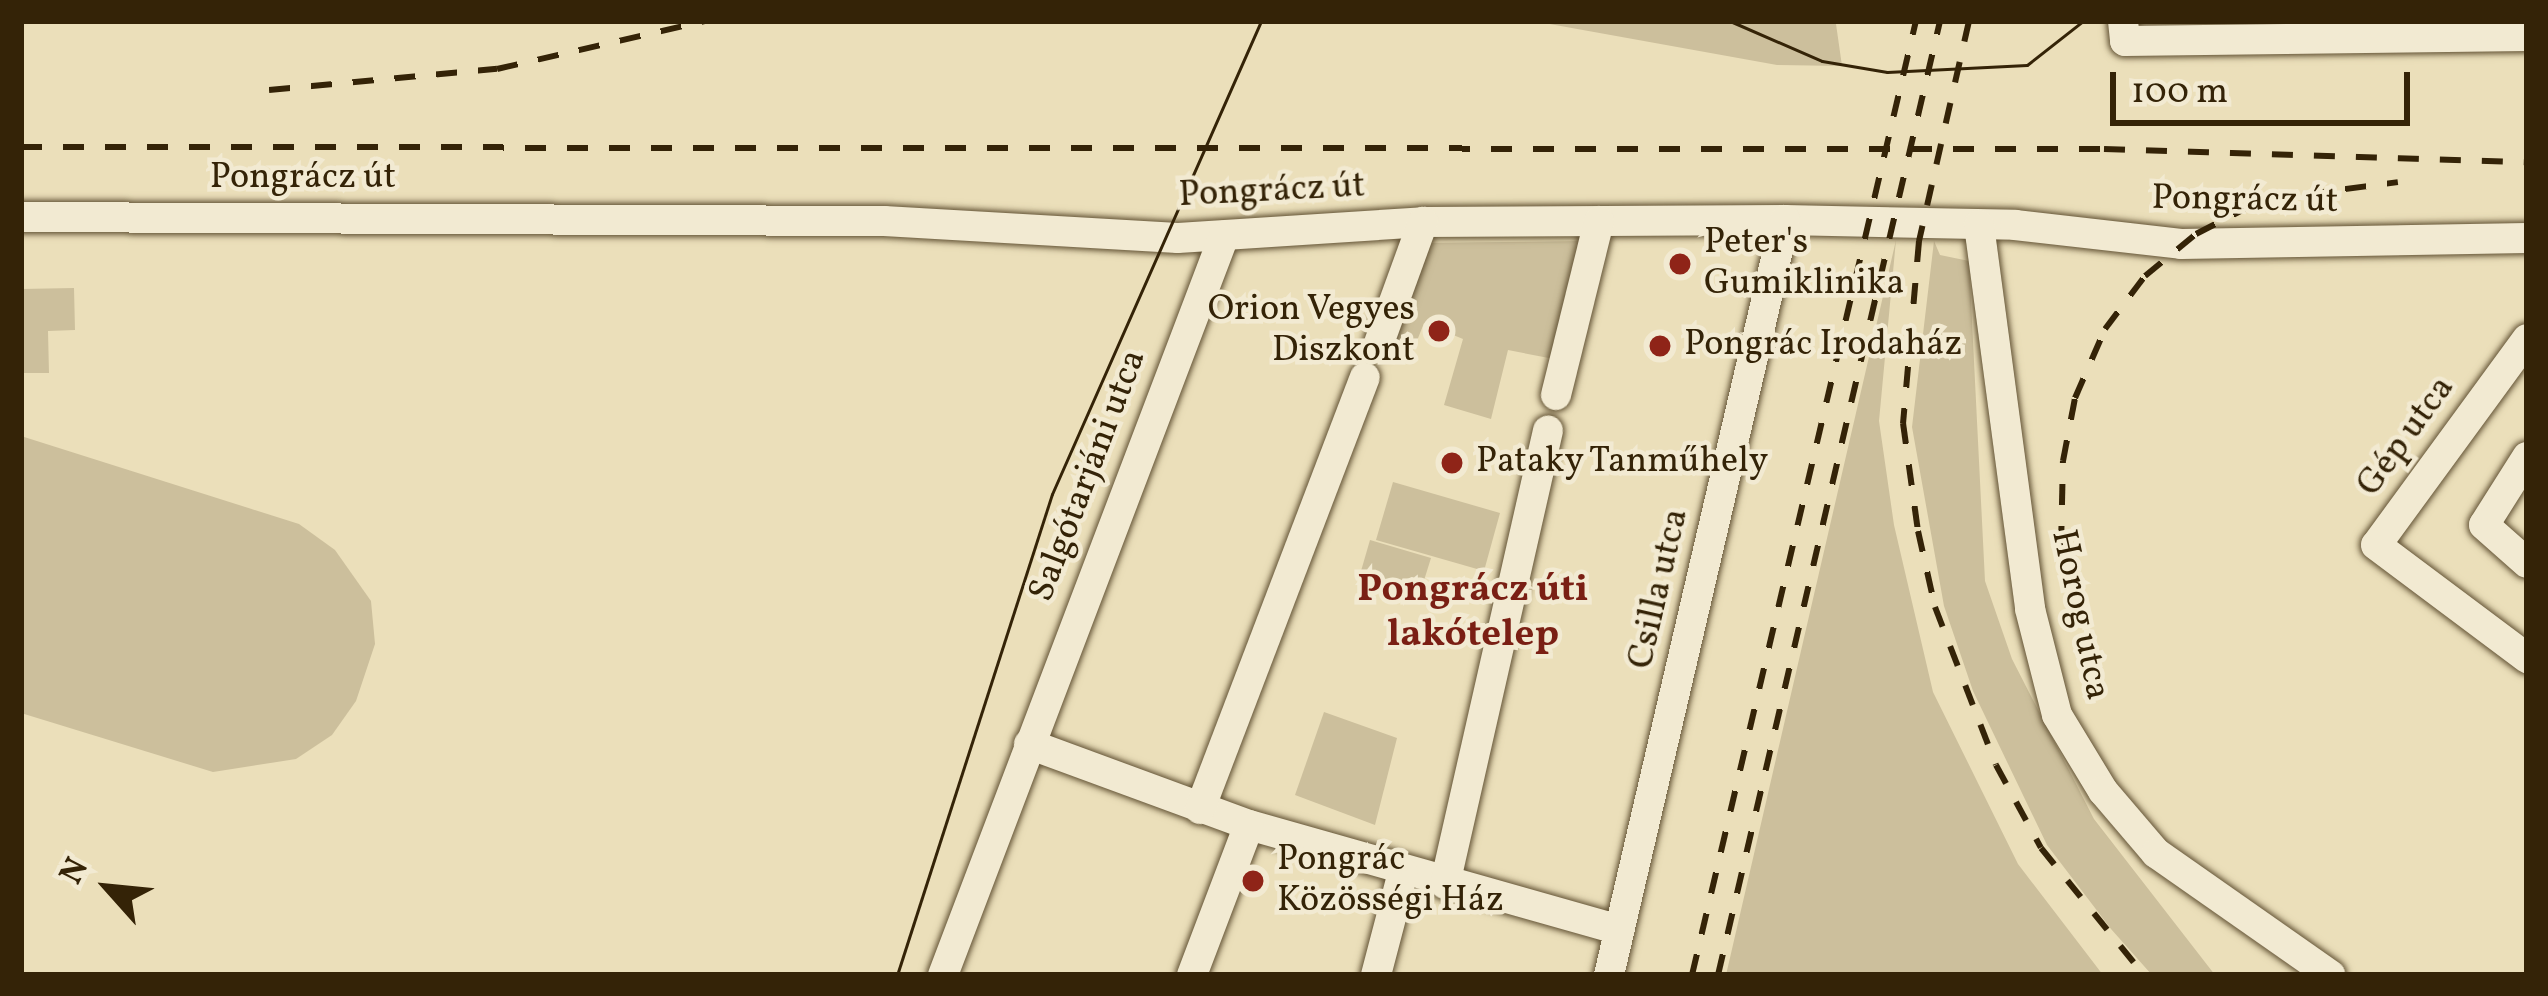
<!DOCTYPE html>
<meta charset="utf-8">
<style>
body{margin:0}
#map{position:relative;width:2548px;height:996px;overflow:hidden;background:#ebdfba;font-family:Vollkorn,serif}
div>[style]{position:absolute}
.green>*{inset:0;background:#ccbf9c}
.roads{filter:drop-shadow(0 0 3px #625234) drop-shadow(0 0 3px #625234)}
.minor>*{height:30px;margin:-15px;padding:0 15px;transform-origin:15px;border-radius:15px;background:#f2ead2}
.tram>*{height:3px;margin:-1.5px;padding:0 1.5px;transform-origin:1.5px;border-radius:1.5px;background:#342307}
.rail>*{height:6px;margin-top:-3px;transform-origin:0;background:repeating-linear-gradient(90deg,#342307 0 21px,transparent 0 42px)}
.dots>*{width:33px;height:33px;translate:-50% -50%;box-sizing:border-box;border:6px solid #f2ead2;border-radius:50%}
span{translate:-50% -50%;white-space:nowrap;text-align:center;line-height:1.15;-webkit-text-stroke:9px #f2ead2;paint-order:stroke}
.street-label{font-size:36px;color:#342307}
.poi-label{font-size:36px;color:#342307}
.left{translate:0 -50%;text-align:left}
.right{translate:-100% -50%;text-align:right}
.neighbourhood-label{font-size:39px;color:#7a1f14;font-weight:700}
.frame{position:absolute;inset:0;border:24px solid #342307;pointer-events:none}
.north{position:absolute;left:48px;top:828px;width:120px;height:120px;-webkit-text-stroke:9px #f2ead2;paint-order:stroke;rotate:297deg;font-size:33px;font-weight:700;line-height:48px;text-align:center;color:#342307}
.north::after{content:'';display:block;margin:auto;width:42px;height:54px;background:#342307;clip-path:polygon(50% 0,100% 100%,50% 72%,0 100%)}
.scale{position:absolute;left:2110px;top:72px;width:300px;height:54px;box-sizing:border-box;border:6px solid #342307;border-top:0;padding-left:15px;font-size:36px;line-height:42px;white-space:nowrap;color:#342307;-webkit-text-stroke:9px #f2ead2;paint-order:stroke}
</style>
<div id="map">
<div class="green">
<i style="clip-path:polygon(1533px 21px,1827px 21px,1836px 24px,1842px 66px,1777px 65px)"></i>
<i style="clip-path:polygon(1896px 240px,1879px 421px,1894px 525px,1933px 692px,2018px 864px,2103px 975px,1726px 975px)"></i>
<i style="clip-path:polygon(1589px 241px,1559px 360px,1508px 350px,1491px 419px,1444px 405px,1463px 339px,1424px 323px,1411px 356px,1381px 345px,1417px 243px)"></i>
<i style="clip-path:polygon(1934px 241px,1940px 255px,1969px 261px,1985px 581px,2012px 659px,2094px 819px,2215px 975px,2152px 975px,2111px 929px,2047px 845px,1973px 691px,1944px 606px,1912px 427px)"></i>
<i style="clip-path:polygon(74px 288px,75px 330px,48px 331px,49px 373px,21px 373px,21px 289px)"></i>
<i style="clip-path:polygon(21px 436px,299px 524px,335px 550px,371px 601px,375px 644px,356px 701px,332px 735px,296px 759px,213px 772px,21px 713px)"></i>
<i style="clip-path:polygon(1393px 482px,1500px 513px,1484px 571px,1376px 540px)"></i>
<i style="clip-path:polygon(1370px 540px,1431px 558px,1421px 590px,1361px 571px)"></i>
<i style="clip-path:polygon(1324px 712px,1397px 738px,1375px 825px,1295px 795px)"></i>
</div>
<div class="roads">
<div class="minor">
<i style="left:2123px;top:21px;width:20px;rotate:84deg"></i>
<i style="left:2125px;top:41px;width:402px;rotate:-0.7deg"></i>
<i style="left:21px;top:217px;width:863px;rotate:0.27deg"></i>
<i style="left:884px;top:221px;width:294px;rotate:3.3deg"></i>
<i style="left:1178px;top:238px;width:246px;rotate:-3.7deg"></i>
<i style="left:1423px;top:222px;width:362px;rotate:-0.3deg"></i>
<i style="left:1785px;top:220px;width:230px;rotate:1.2deg"></i>
<i style="left:2015px;top:225px;width:167px;rotate:6.5deg"></i>
<i style="left:2181px;top:244px;width:346px;rotate:-1deg"></i>
<i style="left:1979px;top:225px;width:387px;rotate:82.4deg"></i>
<i style="left:2030px;top:609px;width:109px;rotate:75.7deg"></i>
<i style="left:2057px;top:715px;width:89px;rotate:58.8deg"></i>
<i style="left:2103px;top:791px;width:82px;rotate:49.5deg"></i>
<i style="left:2156px;top:853px;width:213px;rotate:35deg"></i>
<i style="left:2527px;top:339px;width:255px;rotate:126.2deg"></i>
<i style="left:2376px;top:545px;width:189px;rotate:36.8deg"></i>
<i style="left:1379px;top:343px;width:129px;rotate:-70deg"></i>
<i style="left:1556px;top:395px;width:179px;rotate:-76.1deg"></i>
<i style="left:2527px;top:457px;width:80px;rotate:122.3deg"></i>
<i style="left:2484px;top:525px;width:57px;rotate:41.5deg"></i>
<i style="left:1029px;top:744px;width:234px;rotate:20.2deg"></i>
<i style="left:1249px;top:825px;width:385px;rotate:15.8deg"></i>
<i style="left:1200px;top:809px;width:462px;rotate:-69.1deg"></i>
<i style="left:1445px;top:884px;width:465px;rotate:-77.2deg"></i>
<i style="left:943px;top:975px;width:791px;rotate:-69.18deg"></i>
<i style="left:1192px;top:975px;width:160px;rotate:-69.2deg"></i>
<i style="left:1376px;top:975px;width:106px;rotate:-75.3deg"></i>
<i style="left:1609px;top:975px;width:775px;rotate:-76.88deg"></i>
</div>
</div>
<div class="tram">
<i style="left:1730px;top:21px;width:100px;rotate:23.5deg"></i>
<i style="left:1822px;top:61px;width:66px;rotate:9.6deg"></i>
<i style="left:1887px;top:72px;width:140px;rotate:-2.9deg"></i>
<i style="left:2027px;top:65px;width:71px;rotate:-38.2deg"></i>
<i style="left:897px;top:975px;width:505px;rotate:-72.14deg"></i>
<i style="left:1052px;top:494px;width:517px;rotate:-66.16deg"></i>
</div>
<div class="rail">
<i style="left:1969px;top:21px;width:226px;rotate:102.8deg"></i>
<i style="left:1919px;top:241px;width:183px;rotate:95deg"></i>
<i style="left:1903px;top:423px;width:109px;rotate:82.1deg"></i>
<i style="left:1918px;top:531px;width:78px;rotate:77.4deg"></i>
<i style="left:1935px;top:607px;width:169px;rotate:68.9deg"></i>
<i style="left:1996px;top:765px;width:94px;rotate:61.5deg"></i>
<i style="left:2041px;top:848px;width:164px;rotate:51deg"></i>
<i style="left:269px;top:90px;width:229px;rotate:-5.3deg"></i>
<i style="left:497px;top:69px;width:213px;rotate:-13deg"></i>
<i style="left:21px;top:147px;width:2083px;rotate:0.06deg"></i>
<i style="left:2104px;top:149px;width:423px;rotate:1.8deg"></i>
<i style="left:2061px;top:547px;width:86px;rotate:-88.7deg"></i>
<i style="left:2063px;top:461px;width:64px;rotate:-79.2deg"></i>
<i style="left:2075px;top:398px;width:75px;rotate:-66.5deg"></i>
<i style="left:2105px;top:329px;width:66px;rotate:-53deg"></i>
<i style="left:2145px;top:276px;width:66px;rotate:-39.5deg"></i>
<i style="left:2196px;top:234px;width:74px;rotate:-27.3deg"></i>
<i style="left:2262px;top:200px;width:137px;rotate:-7.5deg"></i>
<i style="left:1692px;top:975px;width:980px;rotate:-76.79deg"></i>
<i style="left:1718px;top:975px;width:979px;rotate:-76.9deg"></i>
</div>
<div class="dots">
<i style="left:1680px;top:264px;background:#8f2418"></i>
<i style="left:1439px;top:331px;background:#8f2418"></i>
<i style="left:1660px;top:346px;background:#8f2418"></i>
<i style="left:1452px;top:463px;background:#8f2418"></i>
<i style="left:1253px;top:881px;background:#8f2418"></i>
</div>
<div class="street-label">
<span style="left:303px;top:179px">Pongrácz út</span>
<span style="left:1272px;top:192px;rotate:-3deg">Pongrácz út</span>
<span style="left:2245px;top:201px;rotate:1deg">Pongrácz út</span>
<span style="left:2407px;top:437px;rotate:-54deg">Gép utca</span>
<span style="left:1089px;top:476px;rotate:-69deg">Salgótarjáni utca</span>
<span style="left:1660px;top:589px;rotate:-77deg">Csilla utca</span>
<span style="left:2079px;top:615px;rotate:78deg">Horog utca</span>
</div>
<div class="poi-label">
<span class="left" style="left:1704px;top:264px">Peter's<br>Gumiklinika</span>
<span class="right" style="left:1415px;top:331px">Orion Vegyes<br>Diszkont</span>
<span class="left" style="left:1684px;top:346px">Pongrác Irodaház</span>
<span class="left" style="left:1476px;top:463px">Pataky Tanműhely</span>
<span class="left" style="left:1277px;top:881px">Pongrác<br>Közösségi Ház</span>
</div>
<div class="neighbourhood-label">
<span style="left:1473px;top:613px">Pongrácz úti<br>lakótelep</span>
</div>
<div class="frame"></div>
<div class="north">N</div>
<div class="scale">100 m</div>
</div>
